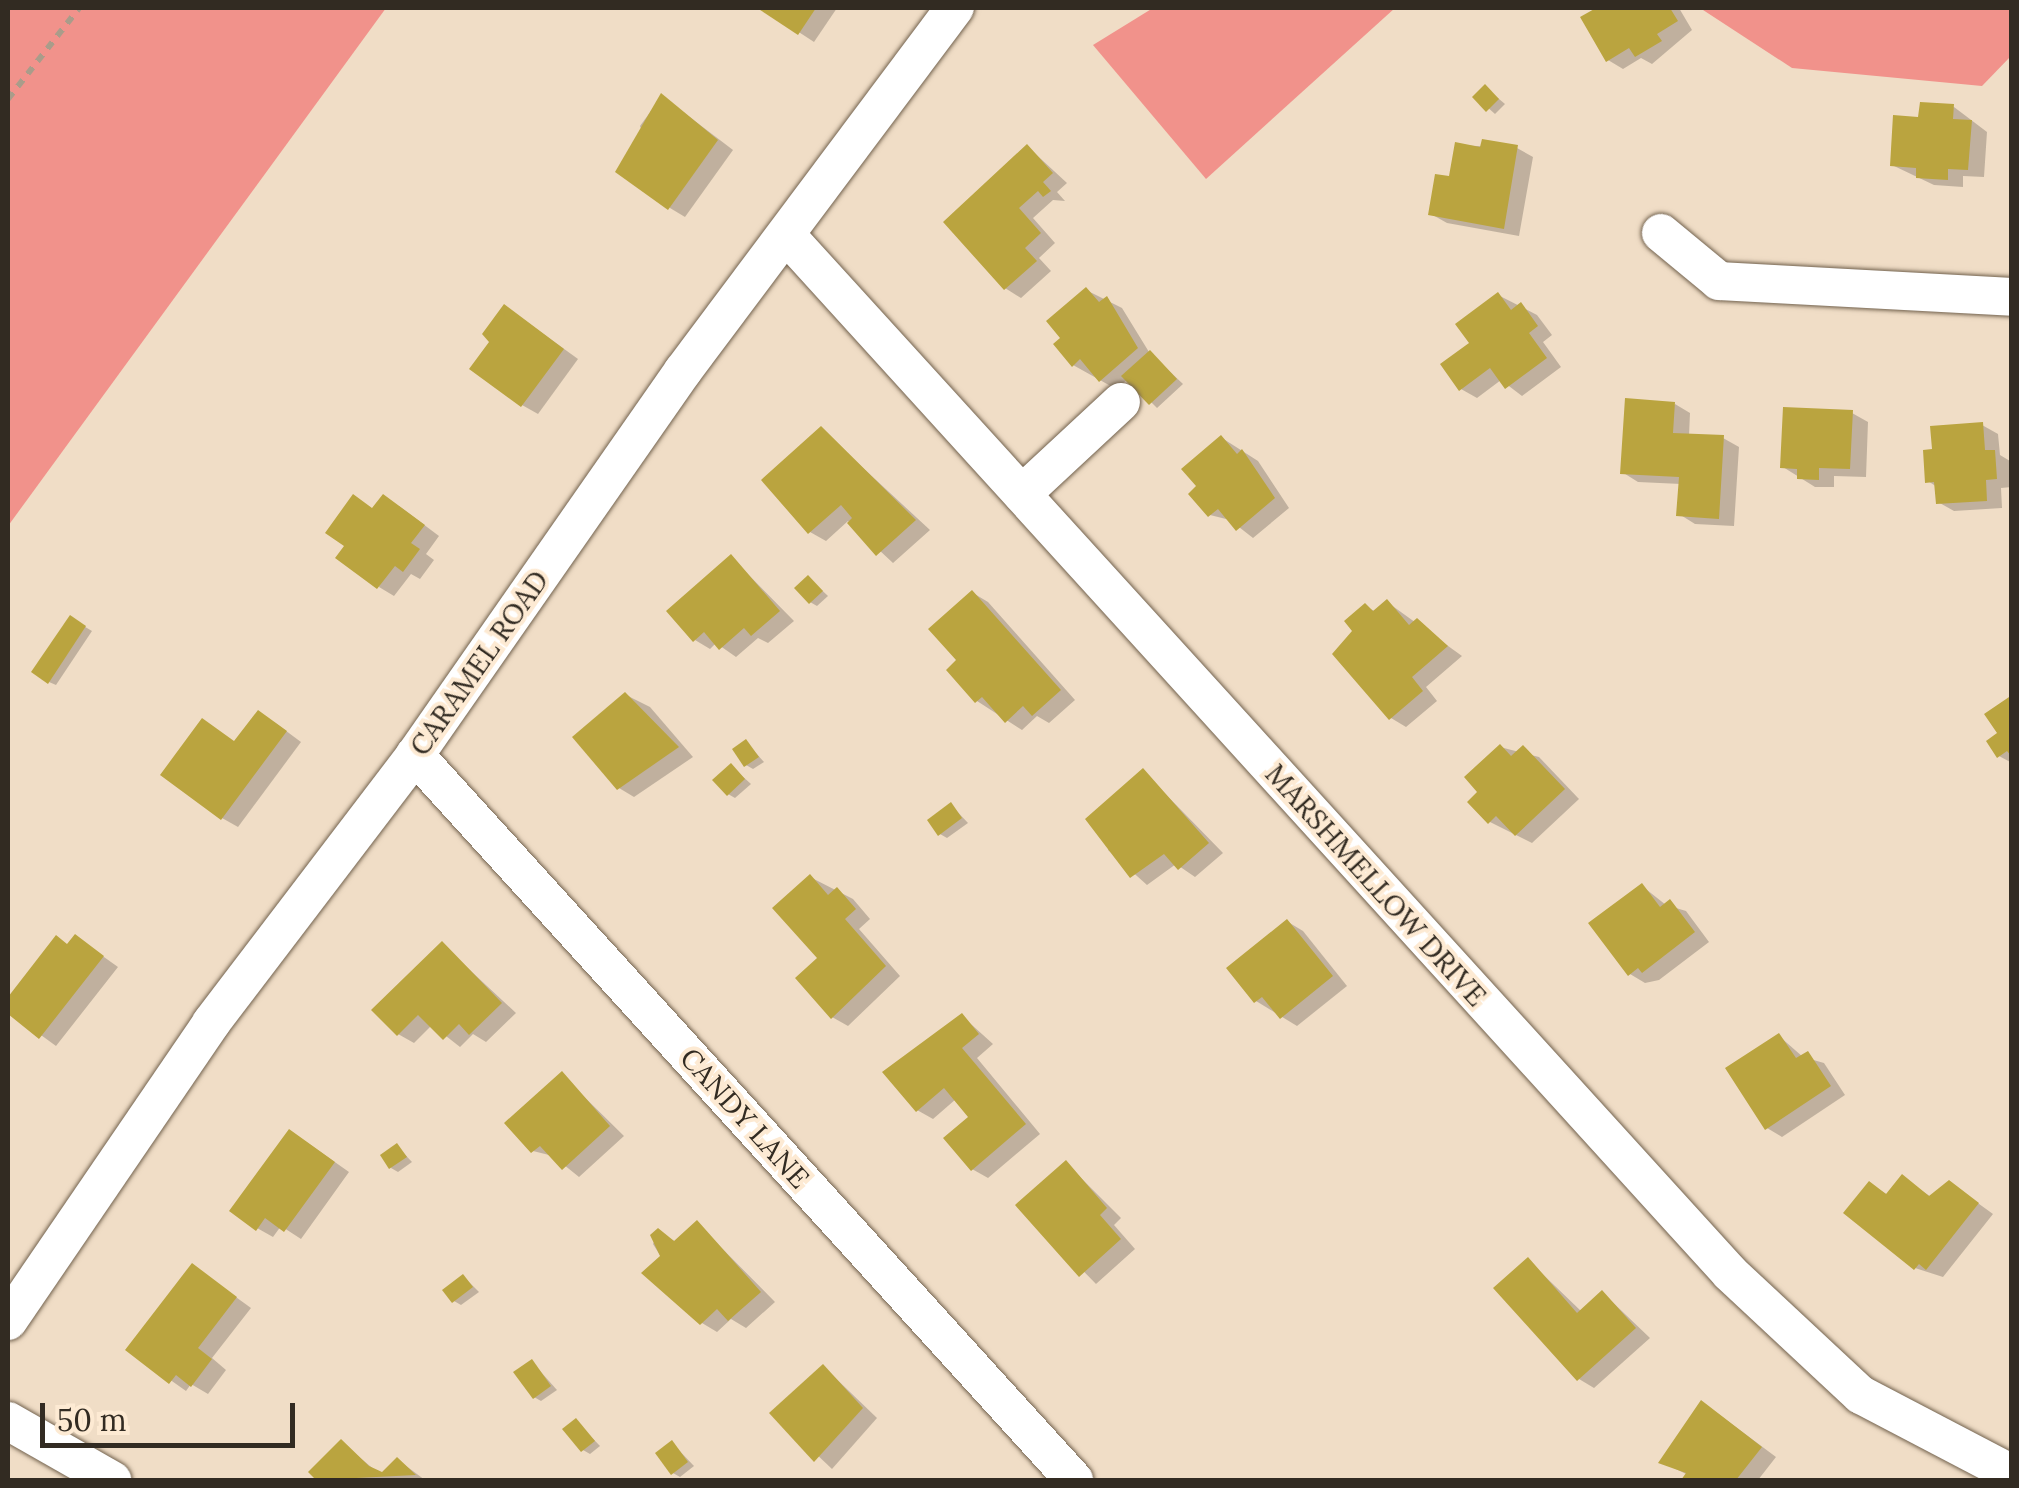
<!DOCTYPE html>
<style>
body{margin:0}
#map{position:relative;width:2019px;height:1488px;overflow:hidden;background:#f0ddc6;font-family:Lora,serif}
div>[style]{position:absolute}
.green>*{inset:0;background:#f1928b}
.shadow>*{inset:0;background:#0003}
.building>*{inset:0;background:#baa43f}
.path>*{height:6px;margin-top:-3px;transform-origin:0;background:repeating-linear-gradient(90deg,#aa9c8a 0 8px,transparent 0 16px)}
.roads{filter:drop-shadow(0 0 2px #72624e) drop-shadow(0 0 2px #72624e)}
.minor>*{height:38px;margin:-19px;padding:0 19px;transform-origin:19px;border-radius:19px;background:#fff}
span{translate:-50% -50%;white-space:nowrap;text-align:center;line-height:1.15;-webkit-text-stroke:8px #fdead3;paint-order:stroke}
.street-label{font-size:28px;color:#322b22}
.frame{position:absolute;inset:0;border:10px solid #322b22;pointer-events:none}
.scale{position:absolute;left:40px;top:1403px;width:255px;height:45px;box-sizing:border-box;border:5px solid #322b22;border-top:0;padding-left:12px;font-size:30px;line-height:35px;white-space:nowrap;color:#322b22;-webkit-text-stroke:8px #fdead3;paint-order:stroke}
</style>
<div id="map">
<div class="green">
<i style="clip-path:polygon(8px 8px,386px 8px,8px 526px)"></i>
<i style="clip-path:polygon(1153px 8px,1395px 8px,1206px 179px,1093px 45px)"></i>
<i style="clip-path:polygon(1700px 8px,2011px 8px,2011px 56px,1982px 86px,1792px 68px)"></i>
</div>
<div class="shadow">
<i style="clip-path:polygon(762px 8px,837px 8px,814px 42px)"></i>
<i style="clip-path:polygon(1601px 8px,1679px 8px,1692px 30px,1652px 64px,1641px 58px,1623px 69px,1608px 60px,1583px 18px)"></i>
<i style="clip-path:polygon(1486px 88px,1505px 104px,1495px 114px,1476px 97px)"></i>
<i style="clip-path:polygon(662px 96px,733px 150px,685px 217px,670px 208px,640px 126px)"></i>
<i style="clip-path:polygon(1954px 107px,1987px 132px,1984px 177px,1963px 176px,1963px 187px,1934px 185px,1892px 165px,1921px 120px)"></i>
<i style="clip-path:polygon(1457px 145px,1517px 148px,1533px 157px,1519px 236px,1447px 223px,1431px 214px,1451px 179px)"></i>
<i style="clip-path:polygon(1028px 147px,1067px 183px,1057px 192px,1065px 201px,1053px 200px,1033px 218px,1055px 243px,1039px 258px,1051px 271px,1021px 298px,1005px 288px)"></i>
<i style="clip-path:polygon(1086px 290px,1122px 308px,1149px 352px,1183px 384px,1157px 408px,1128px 379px,1116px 389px,1073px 365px,1063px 338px)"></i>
<i style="clip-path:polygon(1498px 295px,1537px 315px,1552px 335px,1543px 342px,1561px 367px,1522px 396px,1501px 380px,1477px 398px,1461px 389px,1473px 344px)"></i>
<i style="clip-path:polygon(520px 317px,578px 359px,538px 414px,522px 405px,492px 342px)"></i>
<i style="clip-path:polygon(1675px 404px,1690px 413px,1689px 436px,1723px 438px,1739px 447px,1734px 526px,1695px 524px,1679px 514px,1681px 484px,1638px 482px,1622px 472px)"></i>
<i style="clip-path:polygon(1852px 413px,1868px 422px,1866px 477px,1834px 476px,1834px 487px,1815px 487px,1783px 467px)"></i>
<i style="clip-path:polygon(1982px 425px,1998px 434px,2000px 455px,2010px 461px,2012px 487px,2001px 488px,2002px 508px,1954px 511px,1938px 502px,1937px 487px,1928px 481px,1935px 451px)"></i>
<i style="clip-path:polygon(821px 429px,930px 530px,893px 563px,848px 521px,826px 541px,810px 532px)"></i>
<i style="clip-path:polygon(1222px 438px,1258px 461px,1289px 508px,1253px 538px,1230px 520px,1210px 515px,1200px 487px)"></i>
<i style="clip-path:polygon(399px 506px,439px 536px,426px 554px,434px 560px,420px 579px,411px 574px,394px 596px,379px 587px)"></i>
<i style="clip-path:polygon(731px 557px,794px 621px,768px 643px,758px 638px,736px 657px,716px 643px,710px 649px,695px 640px)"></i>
<i style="clip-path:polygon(809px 578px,828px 596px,817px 606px,810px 602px)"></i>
<i style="clip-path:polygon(973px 593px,988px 602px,1075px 700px,1049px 723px,1037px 716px,1022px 730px,977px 701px,959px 661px)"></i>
<i style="clip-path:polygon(1387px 602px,1462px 656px,1426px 687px,1437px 701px,1406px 727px,1391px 718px,1355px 631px,1365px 606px,1376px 612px)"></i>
<i style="clip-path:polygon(70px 618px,92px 631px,56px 685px,49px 682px)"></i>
<i style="clip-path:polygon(626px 695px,650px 707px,693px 757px,634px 797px,619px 788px)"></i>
<i style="clip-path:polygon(2012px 698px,2012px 763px,1999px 756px)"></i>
<i style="clip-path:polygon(274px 722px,301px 742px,238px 827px,222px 818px,236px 743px)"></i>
<i style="clip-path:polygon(746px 742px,764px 762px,753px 769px,746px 765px)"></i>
<i style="clip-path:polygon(1500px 747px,1539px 757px,1579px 799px,1532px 843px,1490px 822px,1480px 792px)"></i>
<i style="clip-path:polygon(731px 766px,751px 784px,735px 798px,728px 794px)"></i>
<i style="clip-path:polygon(1143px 771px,1223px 853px,1195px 877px,1176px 864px,1147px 885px,1108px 850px)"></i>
<i style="clip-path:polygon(951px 805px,968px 823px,947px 838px,940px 834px)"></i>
<i style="clip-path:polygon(810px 877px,853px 899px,870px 919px,859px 929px,900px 976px,848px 1026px,832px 1017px)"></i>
<i style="clip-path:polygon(1642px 886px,1666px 905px,1686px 911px,1709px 942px,1659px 980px,1645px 983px,1630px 974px)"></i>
<i style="clip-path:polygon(1288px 922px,1303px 931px,1347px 986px,1297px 1026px,1256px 1001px)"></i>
<i style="clip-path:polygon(76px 937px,118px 967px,56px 1046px,8px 1011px,8px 1001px,56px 939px,69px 946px)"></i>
<i style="clip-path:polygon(442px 944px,516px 1013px,486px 1042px,473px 1034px,460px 1047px,432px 1025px,414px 1043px,398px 1034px)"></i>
<i style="clip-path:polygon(962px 1016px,993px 1044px,977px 1058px,1040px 1134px,988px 1178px,972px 1169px,972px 1117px,956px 1099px,933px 1119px,917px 1110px)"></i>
<i style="clip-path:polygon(1779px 1036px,1803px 1057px,1824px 1063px,1845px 1095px,1782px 1137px,1767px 1128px)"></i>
<i style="clip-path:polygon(562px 1075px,624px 1136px,579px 1177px,553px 1156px,533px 1151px)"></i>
<i style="clip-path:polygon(305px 1141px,349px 1172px,301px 1239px,281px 1226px,273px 1237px,257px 1228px)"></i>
<i style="clip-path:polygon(397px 1146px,412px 1162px,398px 1172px,391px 1168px)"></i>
<i style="clip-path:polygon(1066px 1163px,1121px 1218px,1114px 1225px,1135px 1249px,1096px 1284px,1019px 1205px)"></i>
<i style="clip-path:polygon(1902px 1177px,1931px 1197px,1950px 1183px,1993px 1214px,1943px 1277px,1915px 1268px,1870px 1184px,1888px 1195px)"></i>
<i style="clip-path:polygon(697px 1223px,775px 1302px,746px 1328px,731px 1319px,717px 1332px,702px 1323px,653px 1244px,659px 1232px,676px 1242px)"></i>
<i style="clip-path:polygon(1528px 1260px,1582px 1312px,1603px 1293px,1650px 1338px,1594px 1388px,1579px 1379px)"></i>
<i style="clip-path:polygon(193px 1266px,251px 1308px,212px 1358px,226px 1370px,208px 1394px,191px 1384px,186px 1391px,128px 1350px)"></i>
<i style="clip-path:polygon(464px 1277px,479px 1292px,461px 1305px,454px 1301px)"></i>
<i style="clip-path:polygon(532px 1362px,557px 1390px,541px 1401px,534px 1397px)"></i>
<i style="clip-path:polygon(824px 1367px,877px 1418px,832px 1469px,773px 1413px)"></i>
<i style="clip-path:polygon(1717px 1413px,1776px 1457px,1758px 1480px,1684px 1480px,1688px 1475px,1662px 1462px)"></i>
<i style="clip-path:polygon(576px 1421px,600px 1446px,590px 1454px,583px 1450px)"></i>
<i style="clip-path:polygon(341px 1442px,382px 1476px,398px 1460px,425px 1480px,317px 1480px,311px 1473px)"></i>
<i style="clip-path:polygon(672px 1443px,694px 1466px,680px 1477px,673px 1473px)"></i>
</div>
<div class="building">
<i style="clip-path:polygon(757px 8px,816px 8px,798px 35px)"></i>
<i style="clip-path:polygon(1596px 8px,1670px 8px,1678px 21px,1657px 34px,1662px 41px,1635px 57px,1629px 48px,1606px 62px,1580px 17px)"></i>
<i style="clip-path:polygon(1485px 84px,1499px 99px,1486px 112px,1472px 97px)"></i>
<i style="clip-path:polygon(661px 93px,718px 140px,668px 210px,615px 172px)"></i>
<i style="clip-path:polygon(1920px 102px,1954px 104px,1953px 119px,1972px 120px,1968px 170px,1948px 169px,1948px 180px,1916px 178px,1916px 168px,1890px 166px,1893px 115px,1918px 117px)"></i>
<i style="clip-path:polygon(1482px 139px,1518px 145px,1504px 229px,1428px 215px,1435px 174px,1449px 176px,1455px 142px,1480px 147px)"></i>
<i style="clip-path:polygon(1027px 144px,1053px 173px,1043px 182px,1051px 191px,1043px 197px,1038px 191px,1019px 208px,1041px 233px,1025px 248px,1037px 261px,1004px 290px,943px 222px)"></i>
<i style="clip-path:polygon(1086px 287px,1099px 302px,1107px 296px,1138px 348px,1099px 382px,1080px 359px,1072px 367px,1053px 344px,1060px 338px,1046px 321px)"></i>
<i style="clip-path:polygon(1498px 292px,1511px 310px,1521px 302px,1538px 326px,1529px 333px,1547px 358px,1505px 389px,1490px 368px,1459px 391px,1440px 364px,1469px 343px,1455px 324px)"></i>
<i style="clip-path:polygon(504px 304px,564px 349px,521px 407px,469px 369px,489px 342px,482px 334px)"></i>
<i style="clip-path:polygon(1150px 350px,1177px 379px,1149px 405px,1121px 376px)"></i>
<i style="clip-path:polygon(1625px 398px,1675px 402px,1673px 433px,1724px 435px,1719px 519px,1676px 516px,1679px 477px,1620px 474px)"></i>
<i style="clip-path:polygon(1783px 407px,1853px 410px,1850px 469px,1819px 468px,1819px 480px,1797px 479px,1797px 469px,1780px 468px)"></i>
<i style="clip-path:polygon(1983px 422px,1985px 450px,1995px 450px,1997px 479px,1986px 480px,1987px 501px,1936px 504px,1934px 482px,1925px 483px,1923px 450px,1932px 449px,1930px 426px)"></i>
<i style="clip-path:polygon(821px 426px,916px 520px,876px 556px,847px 523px,852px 518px,841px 505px,808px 534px,761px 480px)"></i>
<i style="clip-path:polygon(1221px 435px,1237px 454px,1242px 449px,1275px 498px,1236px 531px,1218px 509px,1208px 517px,1188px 494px,1196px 486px,1181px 469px)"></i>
<i style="clip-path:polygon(353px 494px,372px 508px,383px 494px,425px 525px,411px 543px,420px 549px,403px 572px,395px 566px,377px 589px,335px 558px,344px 546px,325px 533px)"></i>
<i style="clip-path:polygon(731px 554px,780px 611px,751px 636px,744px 628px,719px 650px,704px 632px,693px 642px,666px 611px)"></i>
<i style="clip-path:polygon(808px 575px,823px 591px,809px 604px,794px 588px)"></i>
<i style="clip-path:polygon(972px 590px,1061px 690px,1032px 716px,1023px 706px,1005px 723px,982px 697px,975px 703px,946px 670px,956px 660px,928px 629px)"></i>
<i style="clip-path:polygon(1387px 599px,1409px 625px,1417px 618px,1448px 646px,1412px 677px,1423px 691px,1389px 720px,1332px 654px,1352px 631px,1344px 621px,1365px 603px,1373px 611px)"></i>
<i style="clip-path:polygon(70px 615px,86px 626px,48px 684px,31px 672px)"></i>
<i style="clip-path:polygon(625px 692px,679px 747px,617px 790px,572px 737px)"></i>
<i style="clip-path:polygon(2012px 695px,2012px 757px,2007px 751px,1997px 758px,1986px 741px,1997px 733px,1984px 714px)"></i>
<i style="clip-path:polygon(258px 710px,287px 731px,221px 820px,160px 775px,202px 718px,234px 741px)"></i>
<i style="clip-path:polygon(746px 739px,759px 757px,744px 767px,732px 749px)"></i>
<i style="clip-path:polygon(1500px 744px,1511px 756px,1523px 745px,1565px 789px,1515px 836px,1496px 816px,1488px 824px,1467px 802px,1477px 792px,1464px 777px)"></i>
<i style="clip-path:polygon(731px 763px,745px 779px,727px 796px,712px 780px)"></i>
<i style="clip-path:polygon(1143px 768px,1209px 843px,1178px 870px,1164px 854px,1130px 878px,1085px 819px)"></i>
<i style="clip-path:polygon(951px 802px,962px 818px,938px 836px,927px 820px)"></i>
<i style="clip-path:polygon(810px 874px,828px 895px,837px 887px,856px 909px,845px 919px,886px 966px,831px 1019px,795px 978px,817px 958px,772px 908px)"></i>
<i style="clip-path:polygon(1642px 883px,1660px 907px,1670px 899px,1695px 932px,1642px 973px,1638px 968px,1628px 976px,1588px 923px)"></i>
<i style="clip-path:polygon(1287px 919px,1333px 976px,1280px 1019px,1262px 997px,1254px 1003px,1226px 968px)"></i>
<i style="clip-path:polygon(75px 934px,104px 956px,39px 1039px,8px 1014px,8px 997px,56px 935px,67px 944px)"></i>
<i style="clip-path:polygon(442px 941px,502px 1003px,469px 1035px,459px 1024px,443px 1040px,418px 1015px,397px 1036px,371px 1010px)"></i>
<i style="clip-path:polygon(962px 1013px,979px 1034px,962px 1048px,1026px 1124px,971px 1171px,943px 1138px,968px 1117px,944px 1088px,916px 1112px,882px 1072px)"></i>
<i style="clip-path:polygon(1779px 1033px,1796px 1058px,1808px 1051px,1831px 1086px,1765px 1130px,1725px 1068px)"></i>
<i style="clip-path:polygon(562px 1071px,610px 1126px,562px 1170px,540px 1146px,531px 1153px,504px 1123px)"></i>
<i style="clip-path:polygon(289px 1129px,335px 1162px,284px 1232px,265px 1218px,256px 1231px,229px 1211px)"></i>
<i style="clip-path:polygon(397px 1143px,407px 1157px,389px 1169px,380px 1155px)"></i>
<i style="clip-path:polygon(1066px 1160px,1107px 1208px,1100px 1215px,1121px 1239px,1079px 1277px,1015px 1205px)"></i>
<i style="clip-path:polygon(1902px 1174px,1929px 1196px,1949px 1180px,1979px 1203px,1926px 1270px,1919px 1264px,1914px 1270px,1843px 1213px,1869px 1181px,1886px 1194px)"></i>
<i style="clip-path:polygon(697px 1220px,761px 1292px,728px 1321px,717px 1309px,700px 1325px,641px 1273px,660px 1256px,650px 1235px,658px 1228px,674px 1241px)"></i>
<i style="clip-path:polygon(1528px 1257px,1577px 1313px,1602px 1290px,1636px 1328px,1577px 1381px,1493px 1288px)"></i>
<i style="clip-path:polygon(192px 1263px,237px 1297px,198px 1348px,212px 1359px,191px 1387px,176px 1375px,169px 1384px,125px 1350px)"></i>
<i style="clip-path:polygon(463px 1274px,473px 1287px,452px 1303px,442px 1290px)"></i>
<i style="clip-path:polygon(532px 1359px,551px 1386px,533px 1399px,513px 1372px)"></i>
<i style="clip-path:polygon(823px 1364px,863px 1408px,814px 1462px,769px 1413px)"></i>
<i style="clip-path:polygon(1701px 1400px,1762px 1447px,1736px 1480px,1681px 1480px,1686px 1473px,1658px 1463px)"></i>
<i style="clip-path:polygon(576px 1418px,595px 1441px,581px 1452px,562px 1429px)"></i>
<i style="clip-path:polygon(341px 1439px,369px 1466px,382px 1472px,397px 1457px,416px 1475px,316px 1480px,308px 1472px)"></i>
<i style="clip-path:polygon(672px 1440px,688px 1462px,671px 1475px,655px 1453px)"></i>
</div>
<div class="path">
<i style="left:8px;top:99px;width:115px;rotate:-52deg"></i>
</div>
<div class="roads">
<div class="minor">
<i style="left:1661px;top:233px;width:75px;rotate:39.6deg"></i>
<i style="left:1719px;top:281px;width:293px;rotate:3.1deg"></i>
<i style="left:788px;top:237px;width:1400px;rotate:47.72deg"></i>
<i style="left:1730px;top:1273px;width:179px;rotate:43deg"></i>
<i style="left:1861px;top:1395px;width:170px;rotate:27.6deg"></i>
<i style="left:1022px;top:494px;width:135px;rotate:-42.9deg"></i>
<i style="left:415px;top:755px;width:980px;rotate:47.73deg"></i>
<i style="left:8px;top:1321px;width:361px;rotate:-55.7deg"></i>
<i style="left:211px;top:1023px;width:337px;rotate:-52.7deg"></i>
<i style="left:415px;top:755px;width:468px;rotate:-55.1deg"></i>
<i style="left:683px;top:371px;width:454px;rotate:-53.2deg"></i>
<i style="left:8px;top:1421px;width:120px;rotate:29.6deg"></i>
</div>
</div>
<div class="street-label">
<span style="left:479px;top:663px;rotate:-55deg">CARAMEL ROAD</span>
<span style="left:1376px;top:885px;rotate:48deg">MARSHMELLOW DRIVE</span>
<span style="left:745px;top:1118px;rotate:48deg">CANDY LANE</span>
</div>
<div class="frame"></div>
<div class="scale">50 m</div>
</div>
